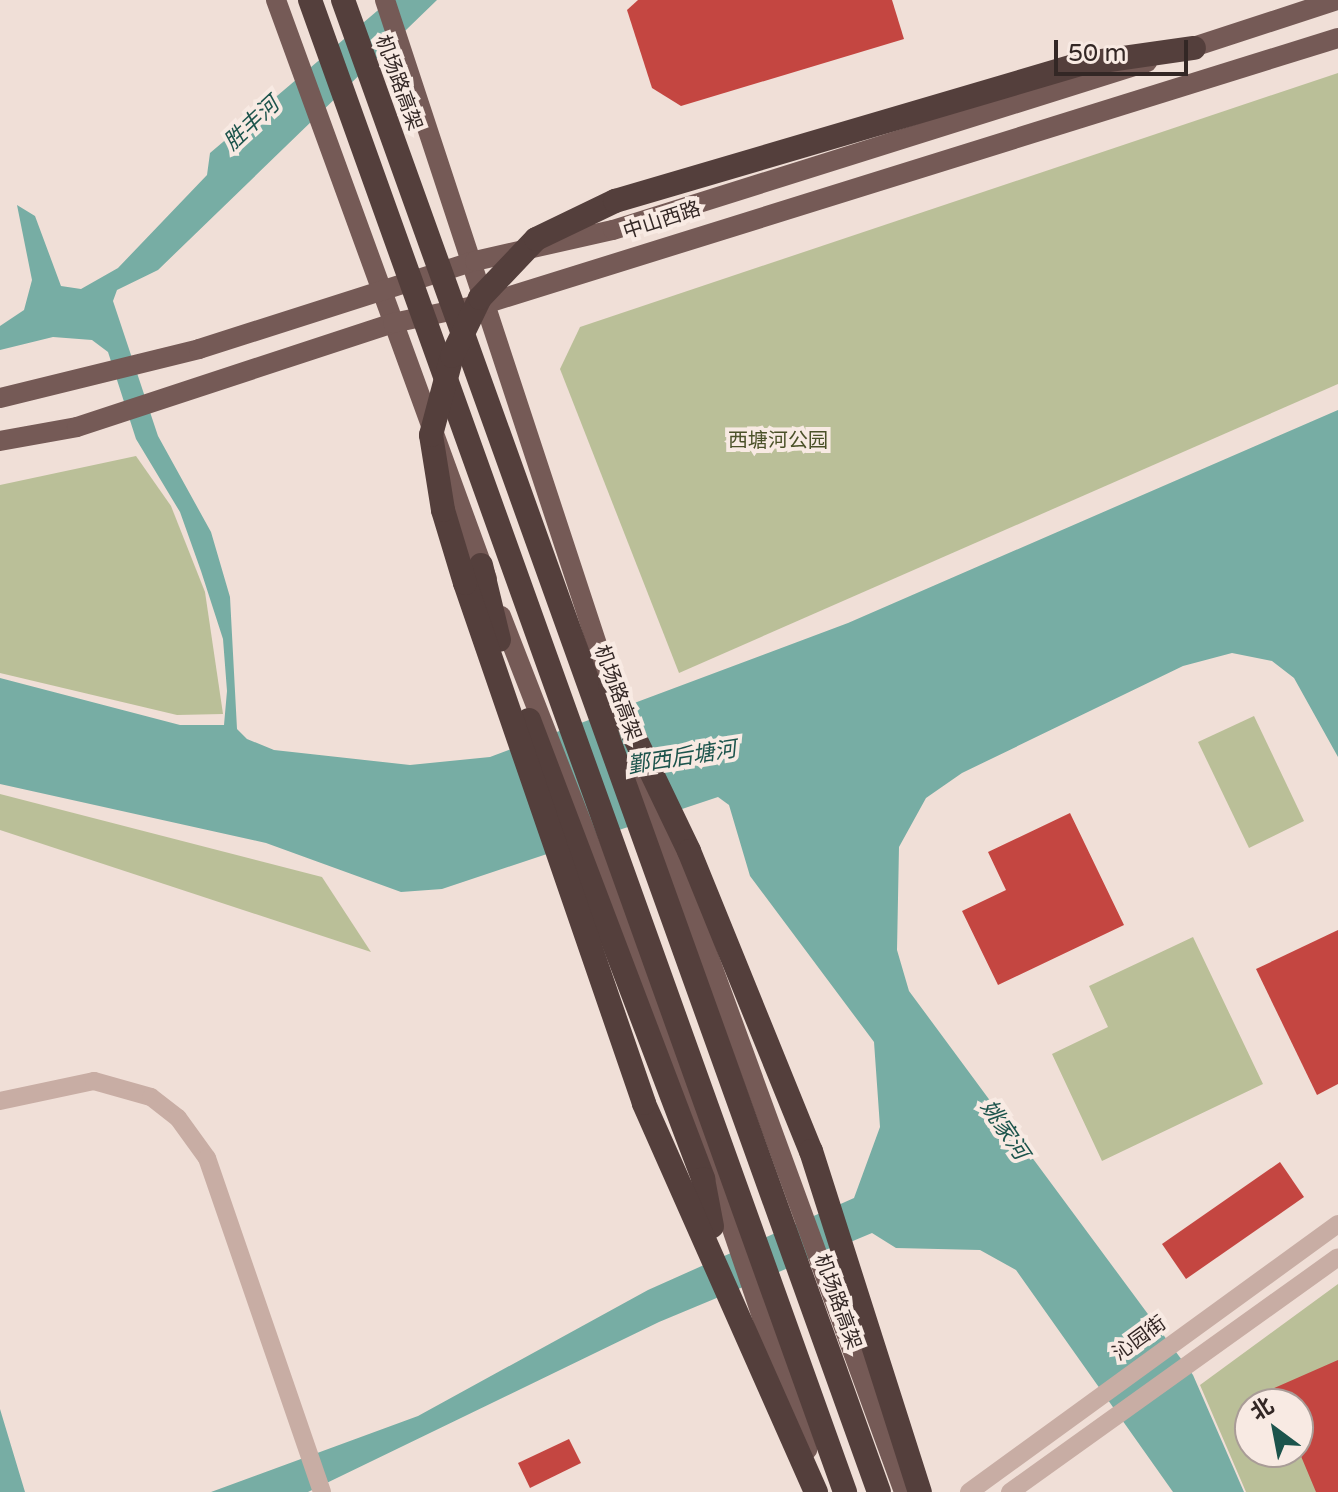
<!DOCTYPE html>
<meta charset="utf-8">
<style>
body{margin:0}
#map{position:relative;width:1338px;height:1492px;overflow:hidden;background:#f0dfd7;font-family:"Varela Round","Noto Sans SC",sans-serif}
div>[style]{position:absolute}
.green>*{inset:0;background:#babf98}
.water>*{inset:0;background:#77ada4}
.building>*{inset:0;background:#c44641}
.minor>*{height:18px;margin:-9px;padding:0 9px;transform-origin:9px;border-radius:9px;background:#c8ada4}
.major>*{height:20px;margin:-10px;padding:0 10px;transform-origin:10px;border-radius:10px;background:#755a56}
.highway>*{height:24px;margin:-12px;padding:0 12px;transform-origin:12px;border-radius:12px;background:#543f3c}
span{translate:-50% -50%;white-space:nowrap;text-align:center;line-height:1.15;-webkit-text-stroke:8px #f8eae3;paint-order:stroke}
.street-label{font-size:20px;color:#332725}
.park-label{font-size:20px;color:#4b5129}
.water-label{font-size:22px;color:#1c544c;font-style:italic}
.north{position:absolute;left:1234px;top:1388px;width:80px;height:80px;box-sizing:border-box;background:#f8eae3;border:2px solid #a99c97;border-radius:50%;rotate:328deg;font-size:22px;font-weight:700;line-height:32px;text-align:center;color:#332725}
.north::after{content:'';display:block;margin:auto;width:28px;height:36px;background:#1c544c;clip-path:polygon(50% 0,100% 100%,50% 72%,0 100%)}
.scale{position:absolute;left:1054px;top:40px;width:134px;height:36px;box-sizing:border-box;border:4px solid #332725;border-top:0;padding-left:10px;font-size:24px;line-height:28px;white-space:nowrap;color:#332725;-webkit-text-stroke:6px #f8eae3;paint-order:stroke}
</style>
<div id="map">
<div class="green">
<i style="clip-path:polygon(1338px 73px,1338px 384px,679px 673px,560px 369px,580px 327px)"></i>
<i style="clip-path:polygon(136px 456px,171px 506px,205px 592px,223px 714px,177px 715px,0 673px,0 485px)"></i>
<i style="clip-path:polygon(1254px 716px,1304px 821px,1249px 848px,1198px 742px)"></i>
<i style="clip-path:polygon(0 794px,322px 877px,371px 952px,0 830px)"></i>
<i style="clip-path:polygon(1193px 937px,1263px 1084px,1102px 1161px,1052px 1054px,1108px 1027px,1089px 986px)"></i>
<i style="clip-path:polygon(evenodd,1338px 1284px,1338px 1492px,1246px 1492px,1200px 1385px,1338px 1284px,1250px 1404px,1298px 1404px,1298px 1452px,1250px 1452px,1250px 1404px)"></i>
</div>
<div class="water">
<i style="clip-path:polygon(390px 0,437px 0,158px 270px,117px 290px,113px 301px,158px 436px,211px 532px,230px 597px,237px 729px,247px 739px,274px 750px,410px 765px,490px 757px,848px 623px,1338px 410px,1338px 757px,1294px 678px,1272px 661px,1232px 653px,1183px 666px,962px 773px,926px 798px,899px 847px,897px 950px,909px 991px,1193px 1375px,1244px 1492px,1173px 1492px,1016px 1270px,980px 1250px,896px 1248px,872px 1233px,659px 1322px,308px 1492px,211px 1492px,418px 1416px,648px 1290px,854px 1198px,880px 1127px,874px 1042px,750px 876px,729px 805px,718px 797px,442px 889px,401px 892px,266px 843px,0 784px,0 678px,180px 725px,224px 725px,227px 691px,223px 639px,201px 571px,180px 512px,136px 439px,108px 352px,92px 340px,53px 337px,0 350px,0 326px,24px 310px,32px 280px,17px 205px,35px 216px,61px 286px,81px 289px,118px 268px,207px 175px,210px 153px)"></i>
<i style="clip-path:polygon(0 1408px,0 1409px,25px 1492px,0 1492px)"></i>
</div>
<div class="building">
<i style="clip-path:polygon(638px 0,892px 0,904px 39px,681px 106px,652px 88px,627px 10px)"></i>
<i style="clip-path:polygon(1070px 813px,1124px 925px,998px 985px,962px 911px,1006px 890px,988px 852px)"></i>
<i style="clip-path:polygon(1338px 930px,1338px 1084px,1317px 1095px,1256px 969px)"></i>
<i style="clip-path:polygon(1280px 1162px,1304px 1197px,1186px 1279px,1162px 1244px)"></i>
<i style="clip-path:polygon(1338px 1360px,1338px 1492px,1316px 1492px,1298px 1449px,1298px 1404px,1279px 1404px,1272px 1389px)"></i>
<i style="clip-path:polygon(569px 1439px,581px 1463px,530px 1488px,518px 1463px)"></i>
</div>
<div class="minor">
<i style="left:0;top:1101px;width:96px;rotate:-12deg"></i>
<i style="left:94px;top:1081px;width:59px;rotate:15.7deg"></i>
<i style="left:151px;top:1097px;width:34px;rotate:38deg"></i>
<i style="left:178px;top:1118px;width:49px;rotate:54.1deg"></i>
<i style="left:207px;top:1158px;width:353px;rotate:71deg"></i>
<i style="left:969px;top:1492px;width:456px;rotate:-36deg"></i>
<i style="left:1010px;top:1492px;width:403px;rotate:-35.6deg"></i>
</div>
<div class="major">
<i style="left:276px;top:0;width:616px;rotate:69.98deg"></i>
<i style="left:385px;top:0;width:736px;rotate:71.79deg"></i>
<i style="left:1181px;top:51px;width:164px;rotate:-18.1deg"></i>
<i style="left:0;top:398px;width:205px;rotate:-13.8deg"></i>
<i style="left:199px;top:349px;width:290px;rotate:-17.7deg"></i>
<i style="left:475px;top:261px;width:141px;rotate:-12.7deg"></i>
<i style="left:613px;top:230px;width:560px;rotate:-17.46deg"></i>
<i style="left:0;top:441px;width:78px;rotate:-10.3deg"></i>
<i style="left:77px;top:427px;width:333px;rotate:-18.2deg"></i>
<i style="left:393px;top:323px;width:97px;rotate:-11.9deg"></i>
<i style="left:488px;top:303px;width:890px;rotate:-17.32deg"></i>
<i style="left:501px;top:616px;width:487px;rotate:68.7deg"></i>
<i style="left:678px;top:1070px;width:401px;rotate:71.2deg"></i>
<i style="left:642px;top:774px;width:764px;rotate:69.95deg"></i>
</div>
<div class="highway">
<i style="left:310px;top:0;width:1585px;rotate:70.27deg"></i>
<i style="left:343px;top:0;width:1585px;rotate:70.24deg"></i>
<i style="left:481px;top:565px;width:77px;rotate:76.5deg"></i>
<i style="left:610px;top:686px;width:183px;rotate:64.4deg"></i>
<i style="left:689px;top:851px;width:324px;rotate:67.9deg"></i>
<i style="left:811px;top:1151px;width:358px;rotate:72.3deg"></i>
<i style="left:529px;top:720px;width:491px;rotate:69.2deg"></i>
<i style="left:703px;top:1179px;width:48px;rotate:79.2deg"></i>
<i style="left:816px;top:1492px;width:425px;rotate:-113.9deg"></i>
<i style="left:644px;top:1103px;width:550px;rotate:-109deg"></i>
<i style="left:465px;top:583px;width:76px;rotate:-106.8deg"></i>
<i style="left:443px;top:510px;width:76px;rotate:-99.1deg"></i>
<i style="left:431px;top:435px;width:82px;rotate:-75.1deg"></i>
<i style="left:452px;top:356px;width:64px;rotate:-64.2deg"></i>
<i style="left:480px;top:298px;width:81px;rotate:-46.5deg"></i>
<i style="left:536px;top:239px;width:88px;rotate:-25.7deg"></i>
<i style="left:615px;top:201px;width:486px;rotate:-16.4deg"></i>
<i style="left:1081px;top:64px;width:114px;rotate:-8.1deg"></i>
</div>
<div class="street-label">
<span style="left:398px;top:83px;rotate:70deg">机场路高架</span>
<span style="left:662px;top:221px;rotate:-18deg">中山西路</span>
<span style="left:617px;top:693px;rotate:70deg">机场路高架</span>
<span style="left:837px;top:1302px;rotate:70deg">机场路高架</span>
<span style="left:1140px;top:1339px;rotate:-36deg">沁园街</span>
</div>
<div class="park-label">
<span style="left:778px;top:441px">西塘河公园</span>
</div>
<div class="water-label">
<span style="left:252px;top:124px;rotate:-43deg">胜丰河</span>
<span style="left:682px;top:758px;rotate:-9deg">鄞西后塘河</span>
<span style="left:1004px;top:1130px;rotate:56deg">姚家河</span>
</div>
<div class="north">北</div>
<div class="scale">50 m</div>
</div>
